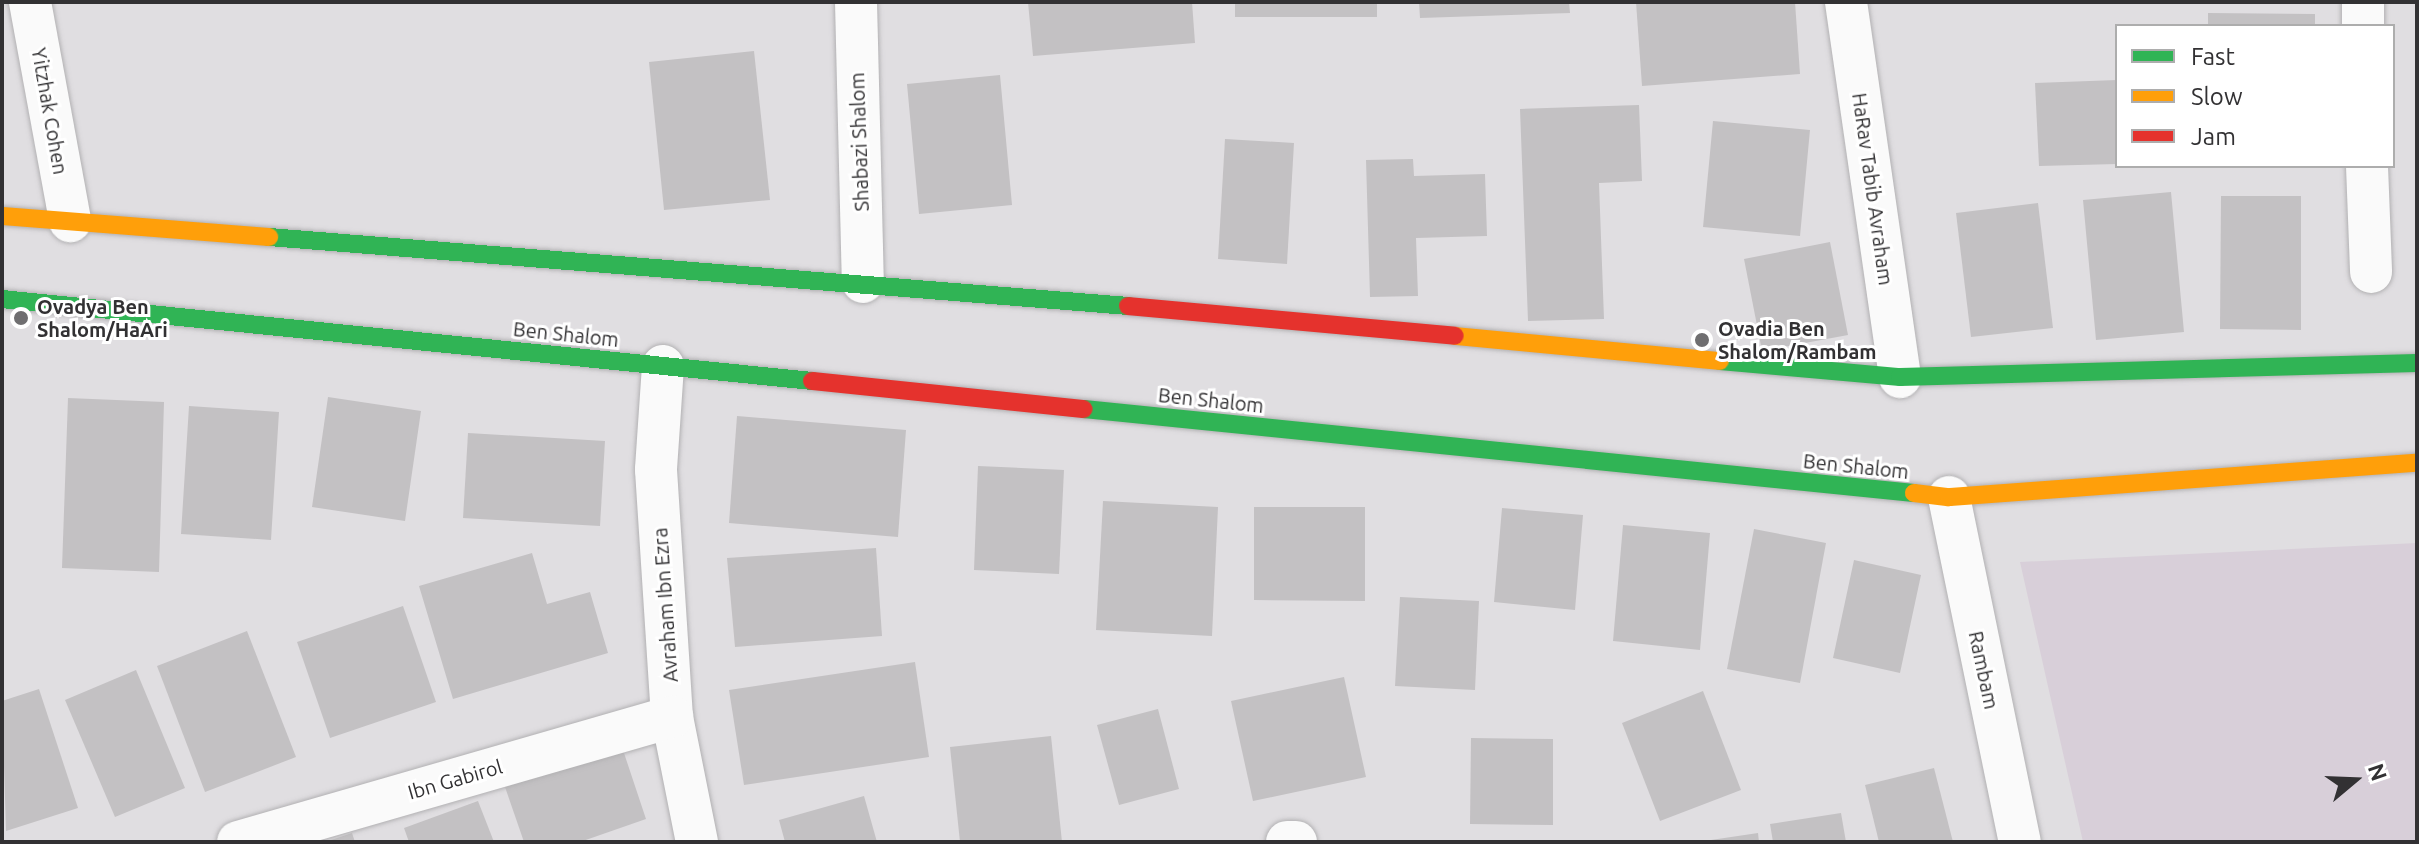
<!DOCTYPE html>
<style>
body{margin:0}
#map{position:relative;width:2419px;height:844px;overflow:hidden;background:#e0dee1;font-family:Ubuntu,sans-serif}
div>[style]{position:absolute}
.green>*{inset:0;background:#d8cfd9}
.building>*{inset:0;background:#c3c1c3}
.roads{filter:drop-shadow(0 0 2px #b2b1b3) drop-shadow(0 0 2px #b2b1b3)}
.street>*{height:42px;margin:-21px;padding:0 21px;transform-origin:21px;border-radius:21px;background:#fafafa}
.fast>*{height:18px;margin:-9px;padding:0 9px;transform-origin:9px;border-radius:9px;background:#30b455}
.slow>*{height:18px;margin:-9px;padding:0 9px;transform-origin:9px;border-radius:9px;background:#ff9f0a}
.jam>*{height:18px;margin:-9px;padding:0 9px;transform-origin:9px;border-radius:9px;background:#e5322d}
.dots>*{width:22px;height:22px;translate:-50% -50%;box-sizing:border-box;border:4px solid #fff;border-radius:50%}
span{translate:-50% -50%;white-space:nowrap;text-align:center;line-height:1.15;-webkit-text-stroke:6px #fff;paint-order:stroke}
.street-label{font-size:20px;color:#323133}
.poi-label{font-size:20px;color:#323133;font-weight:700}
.left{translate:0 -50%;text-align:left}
.frame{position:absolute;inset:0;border:4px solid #323133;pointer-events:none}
.legend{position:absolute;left:2115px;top:24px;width:280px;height:144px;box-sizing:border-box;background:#fff;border:2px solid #adadad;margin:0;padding:10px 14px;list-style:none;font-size:24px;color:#323133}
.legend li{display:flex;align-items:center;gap:16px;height:40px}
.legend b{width:40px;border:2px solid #adadad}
.north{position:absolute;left:2315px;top:740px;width:80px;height:80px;-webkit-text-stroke:6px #fff;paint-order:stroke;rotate:71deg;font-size:22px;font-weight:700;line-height:32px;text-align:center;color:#323133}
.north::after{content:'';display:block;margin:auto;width:28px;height:36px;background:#323133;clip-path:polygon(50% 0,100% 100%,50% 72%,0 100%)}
</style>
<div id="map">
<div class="green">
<i style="clip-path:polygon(2417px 543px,2417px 842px,2083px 842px,2020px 562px)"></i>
</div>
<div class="building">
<i style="clip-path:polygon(1028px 2px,1192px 2px,1195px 43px,1033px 56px)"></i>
<i style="clip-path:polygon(1235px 2px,1377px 2px,1377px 17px,1235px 17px)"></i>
<i style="clip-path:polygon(1419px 2px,1569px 2px,1570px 13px,1420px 18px)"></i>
<i style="clip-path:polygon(1636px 2px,1795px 2px,1800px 74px,1642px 86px)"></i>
<i style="clip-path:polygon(2208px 13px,2315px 14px,2315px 26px,2208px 26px)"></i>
<i style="clip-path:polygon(754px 51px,770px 200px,664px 210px,649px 62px)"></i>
<i style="clip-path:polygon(1000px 75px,1012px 205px,919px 214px,907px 84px)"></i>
<i style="clip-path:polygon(2117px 80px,2117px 164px,2039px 166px,2035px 83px)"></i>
<i style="clip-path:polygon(1639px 105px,1642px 181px,1599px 183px,1604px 319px,1528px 321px,1520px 109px)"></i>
<i style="clip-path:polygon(1713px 121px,1810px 130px,1800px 236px,1703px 227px)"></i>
<i style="clip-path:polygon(1225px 139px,1294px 143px,1287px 264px,1218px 259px)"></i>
<i style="clip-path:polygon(1413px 159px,1414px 176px,1485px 174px,1487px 236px,1416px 238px,1418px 296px,1370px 297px,1366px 160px)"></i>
<i style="clip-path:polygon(2171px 192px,2184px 332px,2096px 340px,2083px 200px)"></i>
<i style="clip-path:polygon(2221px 196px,2301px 196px,2301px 330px,2220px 329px)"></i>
<i style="clip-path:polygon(2038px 203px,2053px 328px,1971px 337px,1956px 213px)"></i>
<i style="clip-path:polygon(1830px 242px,1848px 335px,1762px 351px,1744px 259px)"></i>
<i style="clip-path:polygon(328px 397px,421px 411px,405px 521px,312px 507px)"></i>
<i style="clip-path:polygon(68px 398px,164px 402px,159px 572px,62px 568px)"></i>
<i style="clip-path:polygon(189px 406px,279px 412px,271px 540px,181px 534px)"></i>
<i style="clip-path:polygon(737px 416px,906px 430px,898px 537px,729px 523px)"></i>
<i style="clip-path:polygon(468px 433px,605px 441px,600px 526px,463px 518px)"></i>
<i style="clip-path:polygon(978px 466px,1064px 470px,1059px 574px,974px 570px)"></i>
<i style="clip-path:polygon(1103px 501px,1218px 507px,1212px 636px,1096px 630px)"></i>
<i style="clip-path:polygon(1254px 507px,1365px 507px,1365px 601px,1254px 600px)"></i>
<i style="clip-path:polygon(1502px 508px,1583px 515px,1575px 610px,1494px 602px)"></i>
<i style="clip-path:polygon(1623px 525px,1710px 533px,1700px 650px,1613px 641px)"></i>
<i style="clip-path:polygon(1754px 529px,1826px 543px,1800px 683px,1727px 669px)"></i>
<i style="clip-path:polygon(876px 548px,882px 636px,735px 647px,727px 558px)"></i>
<i style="clip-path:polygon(532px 553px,547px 604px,590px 592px,608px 653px,453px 699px,419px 586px)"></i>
<i style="clip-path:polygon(1854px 560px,1921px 575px,1900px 673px,1833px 658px)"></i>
<i style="clip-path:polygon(1400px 597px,1479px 601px,1475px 690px,1395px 686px)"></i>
<i style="clip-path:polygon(403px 606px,436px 702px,330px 738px,297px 642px)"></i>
<i style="clip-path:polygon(247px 631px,296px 757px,205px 792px,157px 666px)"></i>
<i style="clip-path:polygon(915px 662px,929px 757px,744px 785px,729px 690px)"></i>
<i style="clip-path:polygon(136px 670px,185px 788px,115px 817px,65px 700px)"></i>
<i style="clip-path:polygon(1344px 677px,1366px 777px,1253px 801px,1231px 701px)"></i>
<i style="clip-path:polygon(39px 689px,78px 808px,6px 831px,2px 701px)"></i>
<i style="clip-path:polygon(1703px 691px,1741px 790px,1660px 821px,1622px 723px)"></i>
<i style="clip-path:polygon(1158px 709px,1179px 789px,1119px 805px,1097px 725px)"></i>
<i style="clip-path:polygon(1051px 736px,1062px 842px,960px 842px,950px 747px)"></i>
<i style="clip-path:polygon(1471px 738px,1553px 739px,1553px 825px,1470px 824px)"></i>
<i style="clip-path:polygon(622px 747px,646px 819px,580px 842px,524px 842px,505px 787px)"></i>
<i style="clip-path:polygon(1934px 768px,1953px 842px,1879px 842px,1865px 785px)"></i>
<i style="clip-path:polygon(864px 796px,877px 842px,785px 842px,779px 820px)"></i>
<i style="clip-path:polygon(478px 801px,494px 842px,409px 842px,404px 828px)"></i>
<i style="clip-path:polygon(1841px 813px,1846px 842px,1773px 842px,1770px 824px)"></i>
<i style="clip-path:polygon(352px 833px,355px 842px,328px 842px,328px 841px)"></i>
<i style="clip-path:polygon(1758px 833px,1759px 842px,1711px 842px,1711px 840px)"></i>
</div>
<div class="roads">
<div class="street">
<i style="left:30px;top:2px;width:223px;rotate:79.6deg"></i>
<i style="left:856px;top:2px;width:280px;rotate:88.6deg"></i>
<i style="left:1846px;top:2px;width:379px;rotate:81.8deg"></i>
<i style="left:2363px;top:2px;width:24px;rotate:90deg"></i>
<i style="left:2367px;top:166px;width:106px;rotate:87.8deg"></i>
<i style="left:663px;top:366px;width:104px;rotate:93.9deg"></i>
<i style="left:656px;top:470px;width:248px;rotate:86.3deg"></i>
<i style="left:672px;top:717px;width:127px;rotate:78.7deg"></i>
<i style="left:1949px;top:497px;width:352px;rotate:78.4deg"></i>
<i style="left:238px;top:842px;width:452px;rotate:-16.1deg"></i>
<i style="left:1287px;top:842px;width:9px"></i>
</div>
<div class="fast">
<i style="left:269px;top:237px;width:862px;rotate:4.59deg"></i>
<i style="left:2px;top:299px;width:814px;rotate:5.78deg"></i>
<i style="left:1720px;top:361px;width:181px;rotate:5.1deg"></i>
<i style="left:1900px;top:377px;width:517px;rotate:-1.55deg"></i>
<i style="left:1084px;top:409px;width:834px;rotate:5.78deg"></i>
</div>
<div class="slow">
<i style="left:2px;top:216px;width:268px;rotate:4.5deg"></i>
<i style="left:1455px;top:336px;width:266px;rotate:5.4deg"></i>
<i style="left:1914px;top:493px;width:35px;rotate:7deg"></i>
<i style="left:1949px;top:497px;width:469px;rotate:-4.2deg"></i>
</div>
<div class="jam">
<i style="left:1128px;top:306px;width:328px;rotate:5.2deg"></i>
<i style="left:812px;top:381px;width:273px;rotate:5.9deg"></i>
</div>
</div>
<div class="dots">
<i style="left:21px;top:318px;background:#6f6e70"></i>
<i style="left:1702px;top:340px;background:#6f6e70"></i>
</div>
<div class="street-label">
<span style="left:50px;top:111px;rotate:80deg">Yitzhak Cohen</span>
<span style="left:859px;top:142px;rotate:-92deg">Shabazi Shalom</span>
<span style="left:1873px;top:189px;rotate:82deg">HaRav Tabib Avraham</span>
<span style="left:566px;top:334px;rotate:6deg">Ben Shalom</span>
<span style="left:1211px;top:400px;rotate:6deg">Ben Shalom</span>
<span style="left:1856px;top:466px;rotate:6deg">Ben Shalom</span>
<span style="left:665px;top:605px;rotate:-94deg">Avraham Ibn Ezra</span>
<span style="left:1984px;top:670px;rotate:78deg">Rambam</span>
<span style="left:455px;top:779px;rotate:-16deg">Ibn Gabirol</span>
</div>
<div class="poi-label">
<span class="left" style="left:37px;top:318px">Ovadya Ben<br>Shalom/HaAri</span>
<span class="left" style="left:1718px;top:340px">Ovadia Ben<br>Shalom/Rambam</span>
</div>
<div class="frame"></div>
<ul class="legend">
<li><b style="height:10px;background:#30b455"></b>Fast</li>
<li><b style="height:10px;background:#ff9f0a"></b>Slow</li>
<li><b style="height:10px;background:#e5322d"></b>Jam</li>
</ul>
<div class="north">N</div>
</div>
